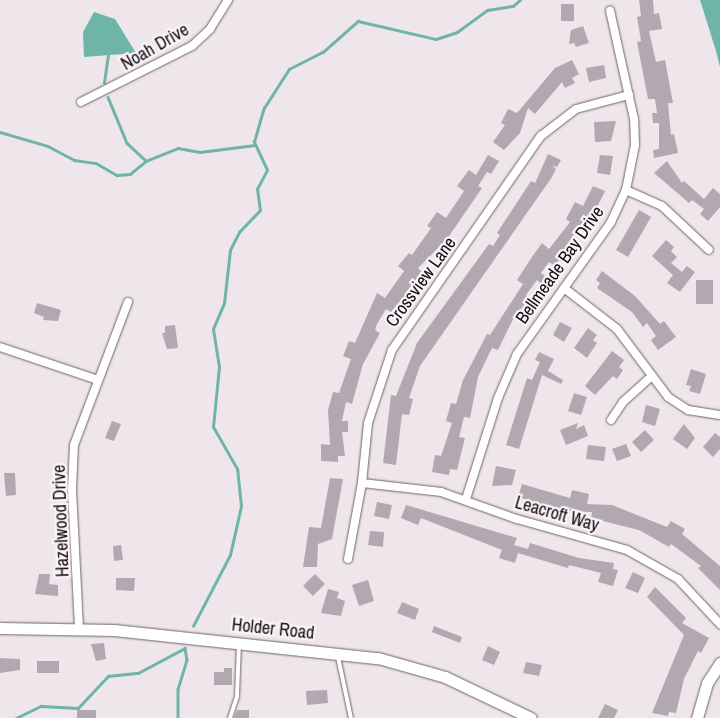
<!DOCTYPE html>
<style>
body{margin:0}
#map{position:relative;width:720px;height:718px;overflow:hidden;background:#efe6ec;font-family:"Archivo Narrow",sans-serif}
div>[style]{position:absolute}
.water>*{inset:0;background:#6fb5a7}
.stream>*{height:2.5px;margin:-1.25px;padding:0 1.25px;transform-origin:1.25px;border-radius:1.25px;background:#6fb5a7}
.building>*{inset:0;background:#b1a9af}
.roads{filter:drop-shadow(0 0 1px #6b6468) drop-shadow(0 0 1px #6b6468)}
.lane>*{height:4px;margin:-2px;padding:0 2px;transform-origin:2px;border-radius:2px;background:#fff}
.street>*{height:8px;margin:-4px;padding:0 4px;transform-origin:4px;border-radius:4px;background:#fff}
.secondary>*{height:11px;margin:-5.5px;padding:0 5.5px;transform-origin:5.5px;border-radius:5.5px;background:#fff}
span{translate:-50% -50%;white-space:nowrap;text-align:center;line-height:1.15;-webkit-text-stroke:4.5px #fcf3f9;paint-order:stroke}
.street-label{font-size:18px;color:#110e10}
</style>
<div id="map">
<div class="water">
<i style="clip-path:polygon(700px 0,720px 0,720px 67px,716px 51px)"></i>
<i style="clip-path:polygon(94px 12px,115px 19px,136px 53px,84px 57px,83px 32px)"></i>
</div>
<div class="stream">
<i style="left:104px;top:83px;width:29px;rotate:-82deg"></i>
<i style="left:108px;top:97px;width:50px;rotate:67.6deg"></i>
<i style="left:127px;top:143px;width:26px;rotate:43deg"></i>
<i style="left:0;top:132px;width:50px;rotate:16.3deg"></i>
<i style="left:48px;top:146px;width:30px;rotate:28deg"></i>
<i style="left:74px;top:160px;width:22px;rotate:8deg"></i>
<i style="left:96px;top:163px;width:24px;rotate:30deg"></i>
<i style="left:117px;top:175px;width:13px;rotate:-4deg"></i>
<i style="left:130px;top:174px;width:21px;rotate:-39deg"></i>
<i style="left:146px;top:161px;width:35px;rotate:-22deg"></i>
<i style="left:178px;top:148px;width:22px;rotate:10deg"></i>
<i style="left:200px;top:152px;width:55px;rotate:-7.3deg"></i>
<i style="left:193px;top:626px;width:80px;rotate:-62.5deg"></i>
<i style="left:230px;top:555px;width:50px;rotate:-77.3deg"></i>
<i style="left:241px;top:506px;width:37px;rotate:-96deg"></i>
<i style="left:237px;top:469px;width:48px;rotate:-119.7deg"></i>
<i style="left:213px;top:427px;width:60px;rotate:-84.3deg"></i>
<i style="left:219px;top:367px;width:38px;rotate:-99deg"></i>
<i style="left:213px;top:329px;width:28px;rotate:-67deg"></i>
<i style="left:224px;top:303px;width:53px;rotate:-83.5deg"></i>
<i style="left:230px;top:250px;width:20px;rotate:-63deg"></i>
<i style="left:239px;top:232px;width:30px;rotate:-46deg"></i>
<i style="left:260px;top:210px;width:21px;rotate:-98deg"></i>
<i style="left:257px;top:189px;width:21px;rotate:-62deg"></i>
<i style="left:267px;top:170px;width:31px;rotate:-115deg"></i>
<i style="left:254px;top:142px;width:35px;rotate:-74deg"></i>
<i style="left:264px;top:108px;width:46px;rotate:-57.3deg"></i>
<i style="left:289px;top:69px;width:38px;rotate:-27deg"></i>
<i style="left:323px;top:52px;width:47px;rotate:-41.5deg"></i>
<i style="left:358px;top:21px;width:80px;rotate:13deg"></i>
<i style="left:436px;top:39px;width:22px;rotate:-18deg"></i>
<i style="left:457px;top:32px;width:37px;rotate:-36deg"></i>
<i style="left:487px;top:10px;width:26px;rotate:-9deg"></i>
<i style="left:513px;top:6px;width:9px;rotate:-41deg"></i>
<i style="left:16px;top:718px;width:28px;rotate:-26deg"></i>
<i style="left:41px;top:706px;width:37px;rotate:3deg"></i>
<i style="left:78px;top:708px;width:44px;rotate:-46.8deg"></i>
<i style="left:108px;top:676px;width:30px;rotate:-6deg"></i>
<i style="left:138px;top:673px;width:53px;rotate:-28deg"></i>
<i style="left:185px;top:648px;width:12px;rotate:81deg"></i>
<i style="left:187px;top:660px;width:30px;rotate:107deg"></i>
<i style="left:178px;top:689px;width:29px;rotate:90deg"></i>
</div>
<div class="building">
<i style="clip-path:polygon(639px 0,653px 0,654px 14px,659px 13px,662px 29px,649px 31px,656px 62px,665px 60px,673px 103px,668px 103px,671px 135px,674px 134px,678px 153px,654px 158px,653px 150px,659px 149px,659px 123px,653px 123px,652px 113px,657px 113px,655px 99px,648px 99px,637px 42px,641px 41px,637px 17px,641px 16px)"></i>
<i style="clip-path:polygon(561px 4px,574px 4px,574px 21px,561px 21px)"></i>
<i style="clip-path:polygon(583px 26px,589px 43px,576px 47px,574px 43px,569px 44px,571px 30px)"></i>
<i style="clip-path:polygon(572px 60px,579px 74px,572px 78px,575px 83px,565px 88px,562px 82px,535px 114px,528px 108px,520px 133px,504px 150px,493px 142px,505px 125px,501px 123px,508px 109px,517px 113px,555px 68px)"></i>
<i style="clip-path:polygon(604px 65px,606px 78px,589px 82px,586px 68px)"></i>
<i style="clip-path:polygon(616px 121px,611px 141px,595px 142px,594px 122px)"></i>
<i style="clip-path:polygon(548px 154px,561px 160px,557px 167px,552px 166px,556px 169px,552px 177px,420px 366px,409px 398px,413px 399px,409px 415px,402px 414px,396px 465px,383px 463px,391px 395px,396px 396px,417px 343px,489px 244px,493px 246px,500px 235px,497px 233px,531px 181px,535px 183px)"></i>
<i style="clip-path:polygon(488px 155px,499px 161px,491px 174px,487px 172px,478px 186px,482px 188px,447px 239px,418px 268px,423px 273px,391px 312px,386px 309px,377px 324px,375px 330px,380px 333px,363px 364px,352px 404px,346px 402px,342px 421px,348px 421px,348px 432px,342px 432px,345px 456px,338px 456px,338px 462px,321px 461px,321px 444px,330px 445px,328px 410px,333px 392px,339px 393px,351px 359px,343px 356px,349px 341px,355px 343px,377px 293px,385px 298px,404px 271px,398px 266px,409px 253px,412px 255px,431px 228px,427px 226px,437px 212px,446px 218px,464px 191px,457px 186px,469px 170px,476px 175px)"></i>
<i style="clip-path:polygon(600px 155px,613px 156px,610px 175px,597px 173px)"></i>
<i style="clip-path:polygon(667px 161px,682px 183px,684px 181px,704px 199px,713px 188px,720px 194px,720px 207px,708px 221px,700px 214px,704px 209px,692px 200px,689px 203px,654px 173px)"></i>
<i style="clip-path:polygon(593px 186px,605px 191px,590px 221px,585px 219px,555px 266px,549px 262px,541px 273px,546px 277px,541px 284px,537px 280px,526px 295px,530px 298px,514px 317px,498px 350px,492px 348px,478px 377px,470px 418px,464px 417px,459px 437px,465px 438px,457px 470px,450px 469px,449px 475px,432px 472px,435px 455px,441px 456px,452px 423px,446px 421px,451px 403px,456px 404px,463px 380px,487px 334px,490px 335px,523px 284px,517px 280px,532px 257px,542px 243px,549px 249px,570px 222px,566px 219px,575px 202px,583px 206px)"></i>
<i style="clip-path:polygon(639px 210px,651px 217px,628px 257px,616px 250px)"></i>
<i style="clip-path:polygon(666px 240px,674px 247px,671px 251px,677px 257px,671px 263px,682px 272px,687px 266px,695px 272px,680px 292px,667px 283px,673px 275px,652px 256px)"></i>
<i style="clip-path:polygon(602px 271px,635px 296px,660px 324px,664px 321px,676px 337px,658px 350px,651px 340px,656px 336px,647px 323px,643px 327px,632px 312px,597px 288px,600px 283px,596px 280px)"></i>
<i style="clip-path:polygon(696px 280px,713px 280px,713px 304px,696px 304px)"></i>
<i style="clip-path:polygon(37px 303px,61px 310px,58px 321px,43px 320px,44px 317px,34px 313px)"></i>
<i style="clip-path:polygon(560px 322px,572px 328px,564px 342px,553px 335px)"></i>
<i style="clip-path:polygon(175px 325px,178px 348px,167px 349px,162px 333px,165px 333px,165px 326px)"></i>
<i style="clip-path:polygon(588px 328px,597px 335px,593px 340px,597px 343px,587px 358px,574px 348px)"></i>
<i style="clip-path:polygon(612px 351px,624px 360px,619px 367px,623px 370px,617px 379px,613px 376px,595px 395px,585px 386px)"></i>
<i style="clip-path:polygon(539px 352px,554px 359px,548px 371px,563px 380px,561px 384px,542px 375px,519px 449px,506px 445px,527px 378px,532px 380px,540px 362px,535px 360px)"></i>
<i style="clip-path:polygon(691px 369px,706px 374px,700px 394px,689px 391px,691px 386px,686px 385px)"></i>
<i style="clip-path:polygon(574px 393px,587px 397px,581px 415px,568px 411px)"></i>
<i style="clip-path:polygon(646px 405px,660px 409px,655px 426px,642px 422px)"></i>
<i style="clip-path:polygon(112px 421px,121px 424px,114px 441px,105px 438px)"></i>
<i style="clip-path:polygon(578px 423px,576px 429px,584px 425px,588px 436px,566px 445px,560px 430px)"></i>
<i style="clip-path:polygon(684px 424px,695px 438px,687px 449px,673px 439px)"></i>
<i style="clip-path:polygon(645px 430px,654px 440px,641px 452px,632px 442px)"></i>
<i style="clip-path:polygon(715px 433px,720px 437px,720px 449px,713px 457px,703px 447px)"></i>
<i style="clip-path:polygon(626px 444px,631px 456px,617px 461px,612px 449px)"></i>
<i style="clip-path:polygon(588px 445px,606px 447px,604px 461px,586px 459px)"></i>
<i style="clip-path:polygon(496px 466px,516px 470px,512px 485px,492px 486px)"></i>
<i style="clip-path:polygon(4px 473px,15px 473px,16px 495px,6px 496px)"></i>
<i style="clip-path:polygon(330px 478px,343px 479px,332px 539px,318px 544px,317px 567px,303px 567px,309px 527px,321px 528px)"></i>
<i style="clip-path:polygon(522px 484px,570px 498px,572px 490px,589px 494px,587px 504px,612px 505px,667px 527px,671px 521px,685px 529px,682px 534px,720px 566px,720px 590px,698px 568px,701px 566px,671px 544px,669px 547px,639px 530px,591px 518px,592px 512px,567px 513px,518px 497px)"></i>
<i style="clip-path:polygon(377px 502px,392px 505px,389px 519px,374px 516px)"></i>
<i style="clip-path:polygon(406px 505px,517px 538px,514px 545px,528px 549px,530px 543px,579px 558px,614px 563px,613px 569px,618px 570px,613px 586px,598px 582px,601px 573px,569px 565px,568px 568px,518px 553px,515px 563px,499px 558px,502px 550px,421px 518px,418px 525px,401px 518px)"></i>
<i style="clip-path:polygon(370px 531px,384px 532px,383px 547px,368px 545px)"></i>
<i style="clip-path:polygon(121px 545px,123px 560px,114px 561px,113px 546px)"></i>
<i style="clip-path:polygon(633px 572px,645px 578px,638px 593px,625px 588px)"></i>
<i style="clip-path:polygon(39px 574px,50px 574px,49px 584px,58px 585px,58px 596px,35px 594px)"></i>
<i style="clip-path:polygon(315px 574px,325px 584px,313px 596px,303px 586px)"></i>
<i style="clip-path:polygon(116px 578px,135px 578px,134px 591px,116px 590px)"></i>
<i style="clip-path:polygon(368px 580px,374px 601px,359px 606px,352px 585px)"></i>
<i style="clip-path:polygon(655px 587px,686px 618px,682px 623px,709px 638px,701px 653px,698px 651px,684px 679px,676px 713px,669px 712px,668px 716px,652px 713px,684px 635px,647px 597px)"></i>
<i style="clip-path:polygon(328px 589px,339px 592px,337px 598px,345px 601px,341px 616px,321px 613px)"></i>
<i style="clip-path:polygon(402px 602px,419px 609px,415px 620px,397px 613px)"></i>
<i style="clip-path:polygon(434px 626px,462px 637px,460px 643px,432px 632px)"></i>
<i style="clip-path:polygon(104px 643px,106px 659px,96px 661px,91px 644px)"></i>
<i style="clip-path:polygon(488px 646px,500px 652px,494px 665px,482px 660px)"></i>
<i style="clip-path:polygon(0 658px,20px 659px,20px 670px,0 673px)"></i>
<i style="clip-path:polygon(37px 661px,59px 661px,59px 673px,37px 673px)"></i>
<i style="clip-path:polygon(526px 662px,542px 665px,539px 676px,523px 673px)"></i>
<i style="clip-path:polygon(224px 668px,232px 668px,232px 685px,214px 685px,214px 672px,224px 672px)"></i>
<i style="clip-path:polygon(327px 690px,328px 703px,307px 705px,306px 691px)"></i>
<i style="clip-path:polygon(605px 704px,618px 710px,614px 718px,598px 718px)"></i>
<i style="clip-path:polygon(77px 710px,96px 710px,96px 718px,77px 718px)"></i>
<i style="clip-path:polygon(237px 710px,249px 710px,249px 718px,234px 718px)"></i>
</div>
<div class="roads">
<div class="lane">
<i style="left:338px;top:657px;width:62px;rotate:78deg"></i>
<i style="left:230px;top:718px;width:23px;rotate:-72deg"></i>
<i style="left:237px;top:696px;width:51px;rotate:-87.8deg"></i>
</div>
<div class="street">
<i style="left:81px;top:102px;width:124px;rotate:-26.8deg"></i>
<i style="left:192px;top:46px;width:25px;rotate:-43deg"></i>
<i style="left:210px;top:29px;width:34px;rotate:-58deg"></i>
<i style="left:626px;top:190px;width:39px;rotate:24deg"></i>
<i style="left:662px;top:206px;width:64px;rotate:43.1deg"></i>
<i style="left:564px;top:288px;width:67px;rotate:37.7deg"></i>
<i style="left:617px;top:329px;width:85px;rotate:53.1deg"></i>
<i style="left:668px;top:397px;width:24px;rotate:33deg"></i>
<i style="left:688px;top:410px;width:32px;rotate:9deg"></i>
<i style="left:0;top:347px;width:103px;rotate:18.6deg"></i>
<i style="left:611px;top:420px;width:22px;rotate:-56deg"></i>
<i style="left:623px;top:402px;width:38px;rotate:-42deg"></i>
<i style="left:362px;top:483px;width:80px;rotate:6.5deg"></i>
<i style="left:441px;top:492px;width:81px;rotate:19.6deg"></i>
<i style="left:517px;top:519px;width:114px;rotate:15.7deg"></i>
<i style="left:627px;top:550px;width:59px;rotate:29.6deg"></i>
<i style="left:678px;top:579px;width:62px;rotate:47deg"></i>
<i style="left:466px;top:499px;width:106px;rotate:-72.4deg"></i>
<i style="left:498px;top:398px;width:48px;rotate:-66.6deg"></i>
<i style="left:517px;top:354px;width:162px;rotate:-54.5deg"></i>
<i style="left:611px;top:222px;width:35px;rotate:-65deg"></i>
<i style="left:626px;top:190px;width:46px;rotate:-78.7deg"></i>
<i style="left:635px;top:145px;width:26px;rotate:-92deg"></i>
<i style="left:634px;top:119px;width:111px;rotate:-102.5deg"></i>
<i style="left:348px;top:559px;width:77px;rotate:-79.6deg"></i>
<i style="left:362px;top:483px;width:60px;rotate:-84.3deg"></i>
<i style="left:368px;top:423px;width:77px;rotate:-71.8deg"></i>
<i style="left:392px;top:350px;width:261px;rotate:-55.2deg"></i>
<i style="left:541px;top:136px;width:44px;rotate:-37.6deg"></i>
<i style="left:576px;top:109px;width:55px;rotate:-14.8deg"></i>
<i style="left:79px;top:628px;width:138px;rotate:-92.9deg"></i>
<i style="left:72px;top:490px;width:45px;rotate:-87.5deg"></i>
<i style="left:74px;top:445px;width:153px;rotate:-69.3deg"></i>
</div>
<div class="secondary">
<i style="left:0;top:628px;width:114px;rotate:1deg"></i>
<i style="left:114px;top:630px;width:265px;rotate:6.1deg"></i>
<i style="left:378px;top:658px;width:70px;rotate:15.8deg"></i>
<i style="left:445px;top:677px;width:95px;rotate:25.5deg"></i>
<i style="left:697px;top:718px;width:36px;rotate:-74deg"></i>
<i style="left:707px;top:683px;width:24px;rotate:-57deg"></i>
</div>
</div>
<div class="street-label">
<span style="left:155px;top:47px;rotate:-30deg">Noah Drive</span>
<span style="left:560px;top:265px;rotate:-55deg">Bellmeade Bay Drive</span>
<span style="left:421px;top:282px;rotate:-54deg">Crossview Lane</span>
<span style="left:557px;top:514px;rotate:16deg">Leacroft Way</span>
<span style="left:61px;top:521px;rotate:-92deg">Hazelwood Drive</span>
<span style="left:273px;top:629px;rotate:6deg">Holder Road</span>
</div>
</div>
